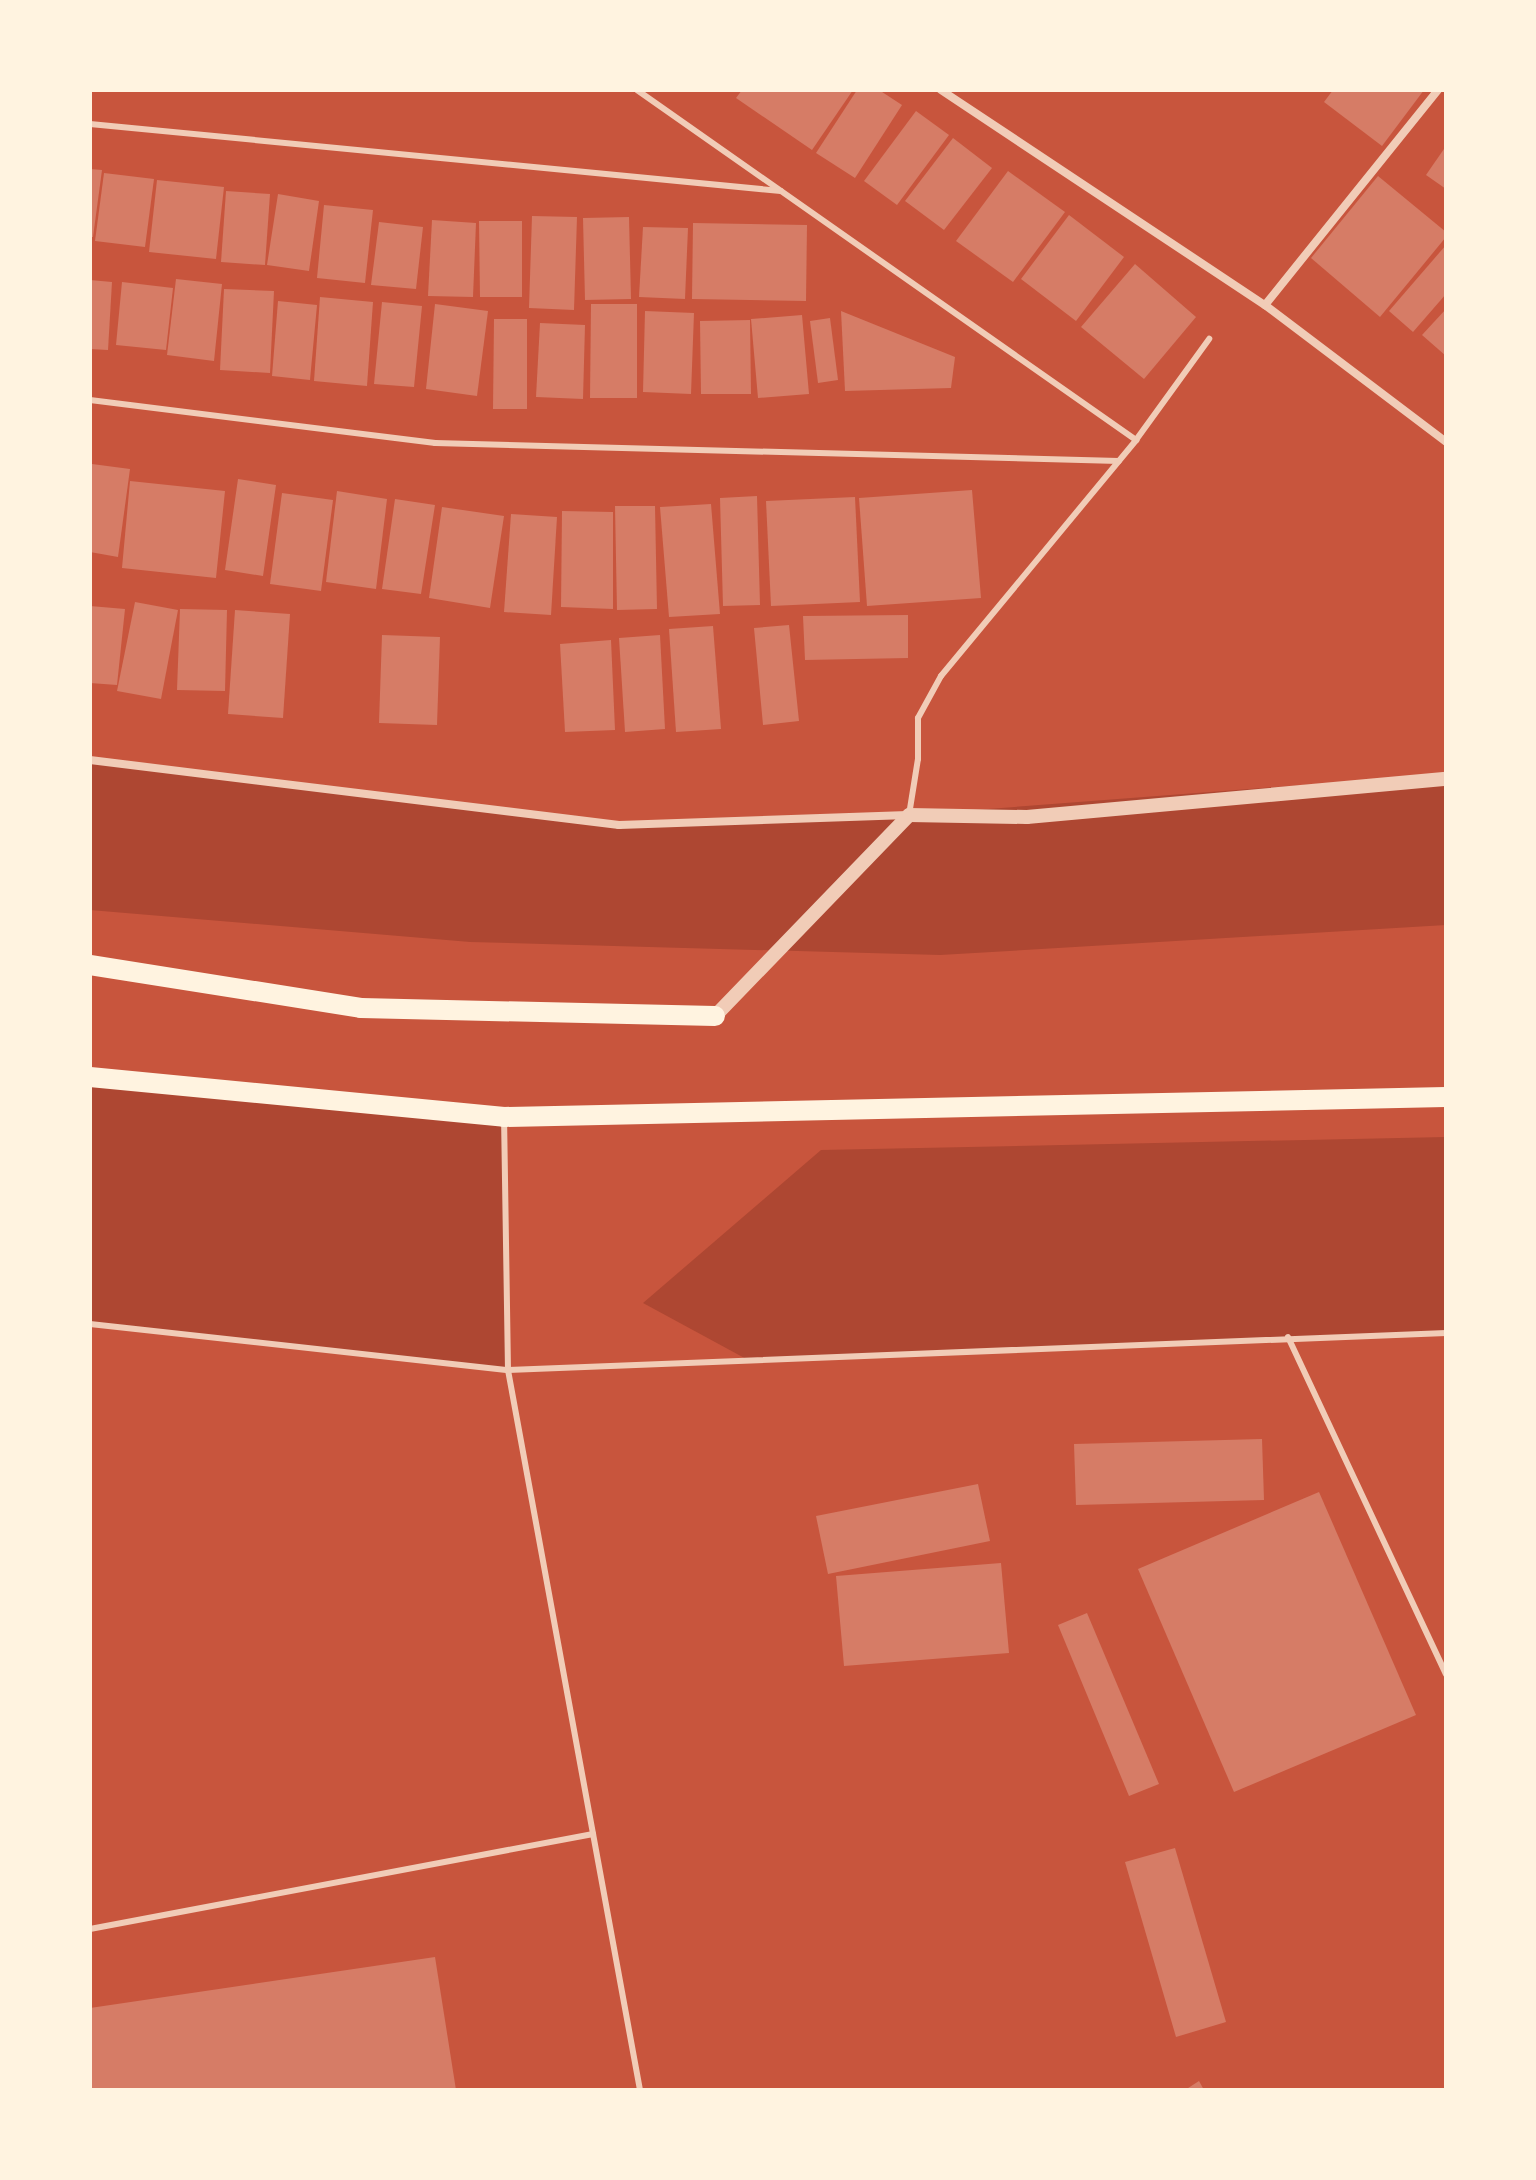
<!DOCTYPE html>
<style>
body{margin:0}
#map{position:relative;width:1536px;height:2180px;overflow:hidden;background:#c8553d;font-family:"DejaVu Sans",sans-serif}
div>[style]{position:absolute}
.green>*{inset:0;background:#ae4732}
.building>*{inset:0;background:#d67c66}
.service>*{height:6px;margin:-3px;padding:0 3px;transform-origin:3px;border-radius:3px;background:#f1ccb7}
.minor>*{height:8px;margin:-4px;padding:0 4px;transform-origin:4px;border-radius:4px;background:#f1ccb7}
.tertiary>*{height:14px;margin:-7px;padding:0 7px;transform-origin:7px;border-radius:7px;background:#f1ccb7}
.primary>*{height:20px;margin:-10px;padding:0 10px;transform-origin:10px;border-radius:10px;background:#fff3e0}
span{translate:-50% -50%;white-space:nowrap;text-align:center;line-height:1.15;-webkit-text-stroke:6px #fff3e0;paint-order:stroke}
.frame{position:absolute;inset:0;border:92px solid #fff3e0;pointer-events:none}
</style>
<div id="map">
<div class="green">
<i style="clip-path:polygon(90px 760px,619px 825px,909px 815px,1446px 774px,1446px 925px,940px 955px,470px 942px,90px 910px)"></i>
<i style="clip-path:polygon(90px 1077px,504px 1117px,508px 1370px,90px 1324px)"></i>
<i style="clip-path:polygon(1446px 1137px,1446px 1333px,750px 1361px,643px 1303px,821px 1150px)"></i>
</div>
<div class="building">
<i style="clip-path:polygon(742px 90px,853px 90px,812px 150px,736px 98px)"></i>
<i style="clip-path:polygon(857px 90px,879px 90px,902px 105px,855px 178px,816px 153px)"></i>
<i style="clip-path:polygon(1333px 90px,1424px 90px,1382px 146px,1324px 102px)"></i>
<i style="clip-path:polygon(916px 111px,949px 135px,897px 205px,864px 181px)"></i>
<i style="clip-path:polygon(953px 138px,992px 168px,944px 230px,905px 201px)"></i>
<i style="clip-path:polygon(1446px 146px,1446px 189px,1426px 175px)"></i>
<i style="clip-path:polygon(90px 169px,102px 170px,93px 237px,90px 237px)"></i>
<i style="clip-path:polygon(1008px 171px,1065px 212px,1013px 282px,956px 241px)"></i>
<i style="clip-path:polygon(104px 173px,154px 179px,145px 247px,95px 241px)"></i>
<i style="clip-path:polygon(1378px 176px,1446px 232px,1446px 237px,1380px 317px,1311px 258px)"></i>
<i style="clip-path:polygon(157px 180px,224px 187px,216px 259px,149px 252px)"></i>
<i style="clip-path:polygon(226px 191px,270px 194px,265px 265px,221px 262px)"></i>
<i style="clip-path:polygon(278px 194px,319px 201px,309px 271px,267px 265px)"></i>
<i style="clip-path:polygon(324px 205px,373px 210px,365px 283px,317px 278px)"></i>
<i style="clip-path:polygon(1069px 215px,1124px 257px,1076px 321px,1021px 279px)"></i>
<i style="clip-path:polygon(532px 216px,577px 217px,574px 310px,529px 308px)"></i>
<i style="clip-path:polygon(629px 217px,631px 299px,585px 300px,583px 218px)"></i>
<i style="clip-path:polygon(432px 220px,476px 223px,473px 297px,428px 296px)"></i>
<i style="clip-path:polygon(479px 221px,522px 221px,522px 297px,480px 297px)"></i>
<i style="clip-path:polygon(379px 222px,423px 227px,416px 289px,371px 285px)"></i>
<i style="clip-path:polygon(693px 223px,807px 225px,806px 301px,692px 299px)"></i>
<i style="clip-path:polygon(643px 227px,688px 228px,685px 299px,639px 297px)"></i>
<i style="clip-path:polygon(1446px 245px,1446px 294px,1413px 332px,1389px 311px)"></i>
<i style="clip-path:polygon(1135px 264px,1196px 317px,1144px 379px,1081px 327px)"></i>
<i style="clip-path:polygon(176px 279px,222px 284px,214px 361px,167px 355px)"></i>
<i style="clip-path:polygon(90px 280px,112px 282px,108px 350px,90px 349px)"></i>
<i style="clip-path:polygon(122px 282px,173px 288px,166px 350px,116px 345px)"></i>
<i style="clip-path:polygon(224px 289px,274px 291px,270px 373px,220px 370px)"></i>
<i style="clip-path:polygon(320px 297px,373px 302px,367px 386px,314px 381px)"></i>
<i style="clip-path:polygon(278px 301px,317px 305px,310px 380px,272px 376px)"></i>
<i style="clip-path:polygon(382px 302px,422px 306px,414px 387px,374px 384px)"></i>
<i style="clip-path:polygon(435px 304px,488px 311px,477px 396px,426px 389px)"></i>
<i style="clip-path:polygon(591px 304px,637px 304px,637px 398px,590px 398px)"></i>
<i style="clip-path:polygon(1446px 309px,1446px 356px,1422px 335px)"></i>
<i style="clip-path:polygon(645px 311px,694px 313px,691px 394px,643px 392px)"></i>
<i style="clip-path:polygon(841px 311px,955px 357px,951px 388px,845px 391px)"></i>
<i style="clip-path:polygon(802px 315px,809px 394px,758px 398px,751px 319px)"></i>
<i style="clip-path:polygon(830px 318px,838px 380px,818px 383px,810px 321px)"></i>
<i style="clip-path:polygon(494px 319px,527px 319px,527px 409px,493px 409px)"></i>
<i style="clip-path:polygon(750px 320px,751px 394px,701px 394px,700px 321px)"></i>
<i style="clip-path:polygon(540px 323px,585px 325px,583px 399px,536px 397px)"></i>
<i style="clip-path:polygon(92px 464px,130px 469px,118px 557px,90px 552px)"></i>
<i style="clip-path:polygon(238px 479px,276px 485px,263px 576px,225px 570px)"></i>
<i style="clip-path:polygon(130px 481px,225px 491px,216px 578px,122px 568px)"></i>
<i style="clip-path:polygon(972px 490px,981px 598px,867px 606px,859px 498px)"></i>
<i style="clip-path:polygon(337px 491px,387px 499px,376px 589px,326px 582px)"></i>
<i style="clip-path:polygon(282px 493px,333px 500px,321px 591px,270px 584px)"></i>
<i style="clip-path:polygon(757px 496px,760px 605px,723px 606px,720px 498px)"></i>
<i style="clip-path:polygon(855px 497px,860px 602px,771px 606px,766px 501px)"></i>
<i style="clip-path:polygon(395px 499px,435px 505px,421px 594px,382px 589px)"></i>
<i style="clip-path:polygon(711px 504px,720px 614px,669px 617px,660px 507px)"></i>
<i style="clip-path:polygon(615px 506px,655px 506px,657px 609px,617px 610px)"></i>
<i style="clip-path:polygon(442px 507px,504px 516px,490px 608px,429px 598px)"></i>
<i style="clip-path:polygon(562px 511px,613px 512px,613px 609px,561px 607px)"></i>
<i style="clip-path:polygon(511px 514px,557px 517px,551px 615px,504px 612px)"></i>
<i style="clip-path:polygon(135px 602px,178px 610px,161px 699px,117px 691px)"></i>
<i style="clip-path:polygon(90px 606px,125px 609px,117px 685px,90px 683px)"></i>
<i style="clip-path:polygon(180px 609px,227px 610px,225px 691px,177px 690px)"></i>
<i style="clip-path:polygon(235px 610px,290px 614px,283px 718px,228px 714px)"></i>
<i style="clip-path:polygon(908px 615px,908px 658px,805px 660px,803px 616px)"></i>
<i style="clip-path:polygon(789px 625px,799px 721px,763px 725px,754px 628px)"></i>
<i style="clip-path:polygon(713px 626px,721px 729px,676px 732px,669px 629px)"></i>
<i style="clip-path:polygon(382px 635px,440px 637px,437px 725px,379px 723px)"></i>
<i style="clip-path:polygon(660px 635px,665px 729px,625px 732px,619px 638px)"></i>
<i style="clip-path:polygon(611px 640px,615px 730px,565px 732px,560px 644px)"></i>
<i style="clip-path:polygon(1262px 1439px,1264px 1500px,1076px 1505px,1074px 1444px)"></i>
<i style="clip-path:polygon(978px 1484px,990px 1541px,828px 1574px,816px 1516px)"></i>
<i style="clip-path:polygon(1319px 1492px,1416px 1715px,1234px 1792px,1138px 1569px)"></i>
<i style="clip-path:polygon(1001px 1563px,1009px 1653px,844px 1666px,836px 1576px)"></i>
<i style="clip-path:polygon(1087px 1613px,1159px 1784px,1129px 1796px,1058px 1625px)"></i>
<i style="clip-path:polygon(1175px 1848px,1226px 2022px,1176px 2037px,1125px 1862px)"></i>
<i style="clip-path:polygon(435px 1957px,456px 2090px,90px 2090px,90px 2008px)"></i>
<i style="clip-path:polygon(1199px 2081px,1204px 2090px,1185px 2090px)"></i>
</div>
<div class="service">
<i style="left:637px;top:90px;width:610px;rotate:35.05deg"></i>
<i style="left:90px;top:124px;width:694px;rotate:5.54deg"></i>
<i style="left:90px;top:400px;width:348px;rotate:7.1deg"></i>
<i style="left:435px;top:443px;width:684px;rotate:1.51deg"></i>
<i style="left:909px;top:815px;width:57px;rotate:-80.9deg"></i>
<i style="left:918px;top:759px;width:41px;rotate:-90deg"></i>
<i style="left:918px;top:718px;width:48px;rotate:-61.3deg"></i>
<i style="left:941px;top:676px;width:306px;rotate:-50.4deg"></i>
<i style="left:1136px;top:440px;width:125px;rotate:-54.1deg"></i>
<i style="left:90px;top:1324px;width:421px;rotate:6.3deg"></i>
<i style="left:508px;top:1370px;width:250px;rotate:-90.9deg"></i>
<i style="left:1288px;top:1337px;width:372px;rotate:64.9deg"></i>
<i style="left:90px;top:1929px;width:512px;rotate:-10.7deg"></i>
<i style="left:640px;top:2090px;width:732px;rotate:-100.39deg"></i>
<i style="left:508px;top:1370px;width:939px;rotate:-2.26deg"></i>
</div>
<div class="minor">
<i style="left:941px;top:90px;width:389px;rotate:33.6deg"></i>
<i style="left:1265px;top:305px;width:227px;rotate:37.1deg"></i>
<i style="left:1265px;top:305px;width:276px;rotate:-51.2deg"></i>
<i style="left:90px;top:760px;width:533px;rotate:7.01deg"></i>
<i style="left:619px;top:825px;width:289px;rotate:-2deg"></i>
</div>
<div class="tertiary">
<i style="left:715px;top:1016px;width:279px;rotate:-46deg"></i>
<i style="left:909px;top:815px;width:118px;rotate:1deg"></i>
<i style="left:1027px;top:817px;width:421px;rotate:-5.2deg"></i>
</div>
<div class="primary">
<i style="left:90px;top:965px;width:274px;rotate:9deg"></i>
<i style="left:361px;top:1008px;width:354px;rotate:1.3deg"></i>
<i style="left:90px;top:1077px;width:416px;rotate:5.5deg"></i>
<i style="left:504px;top:1117px;width:942px;rotate:-1.22deg"></i>
</div>
<div class="frame"></div>
</div>
